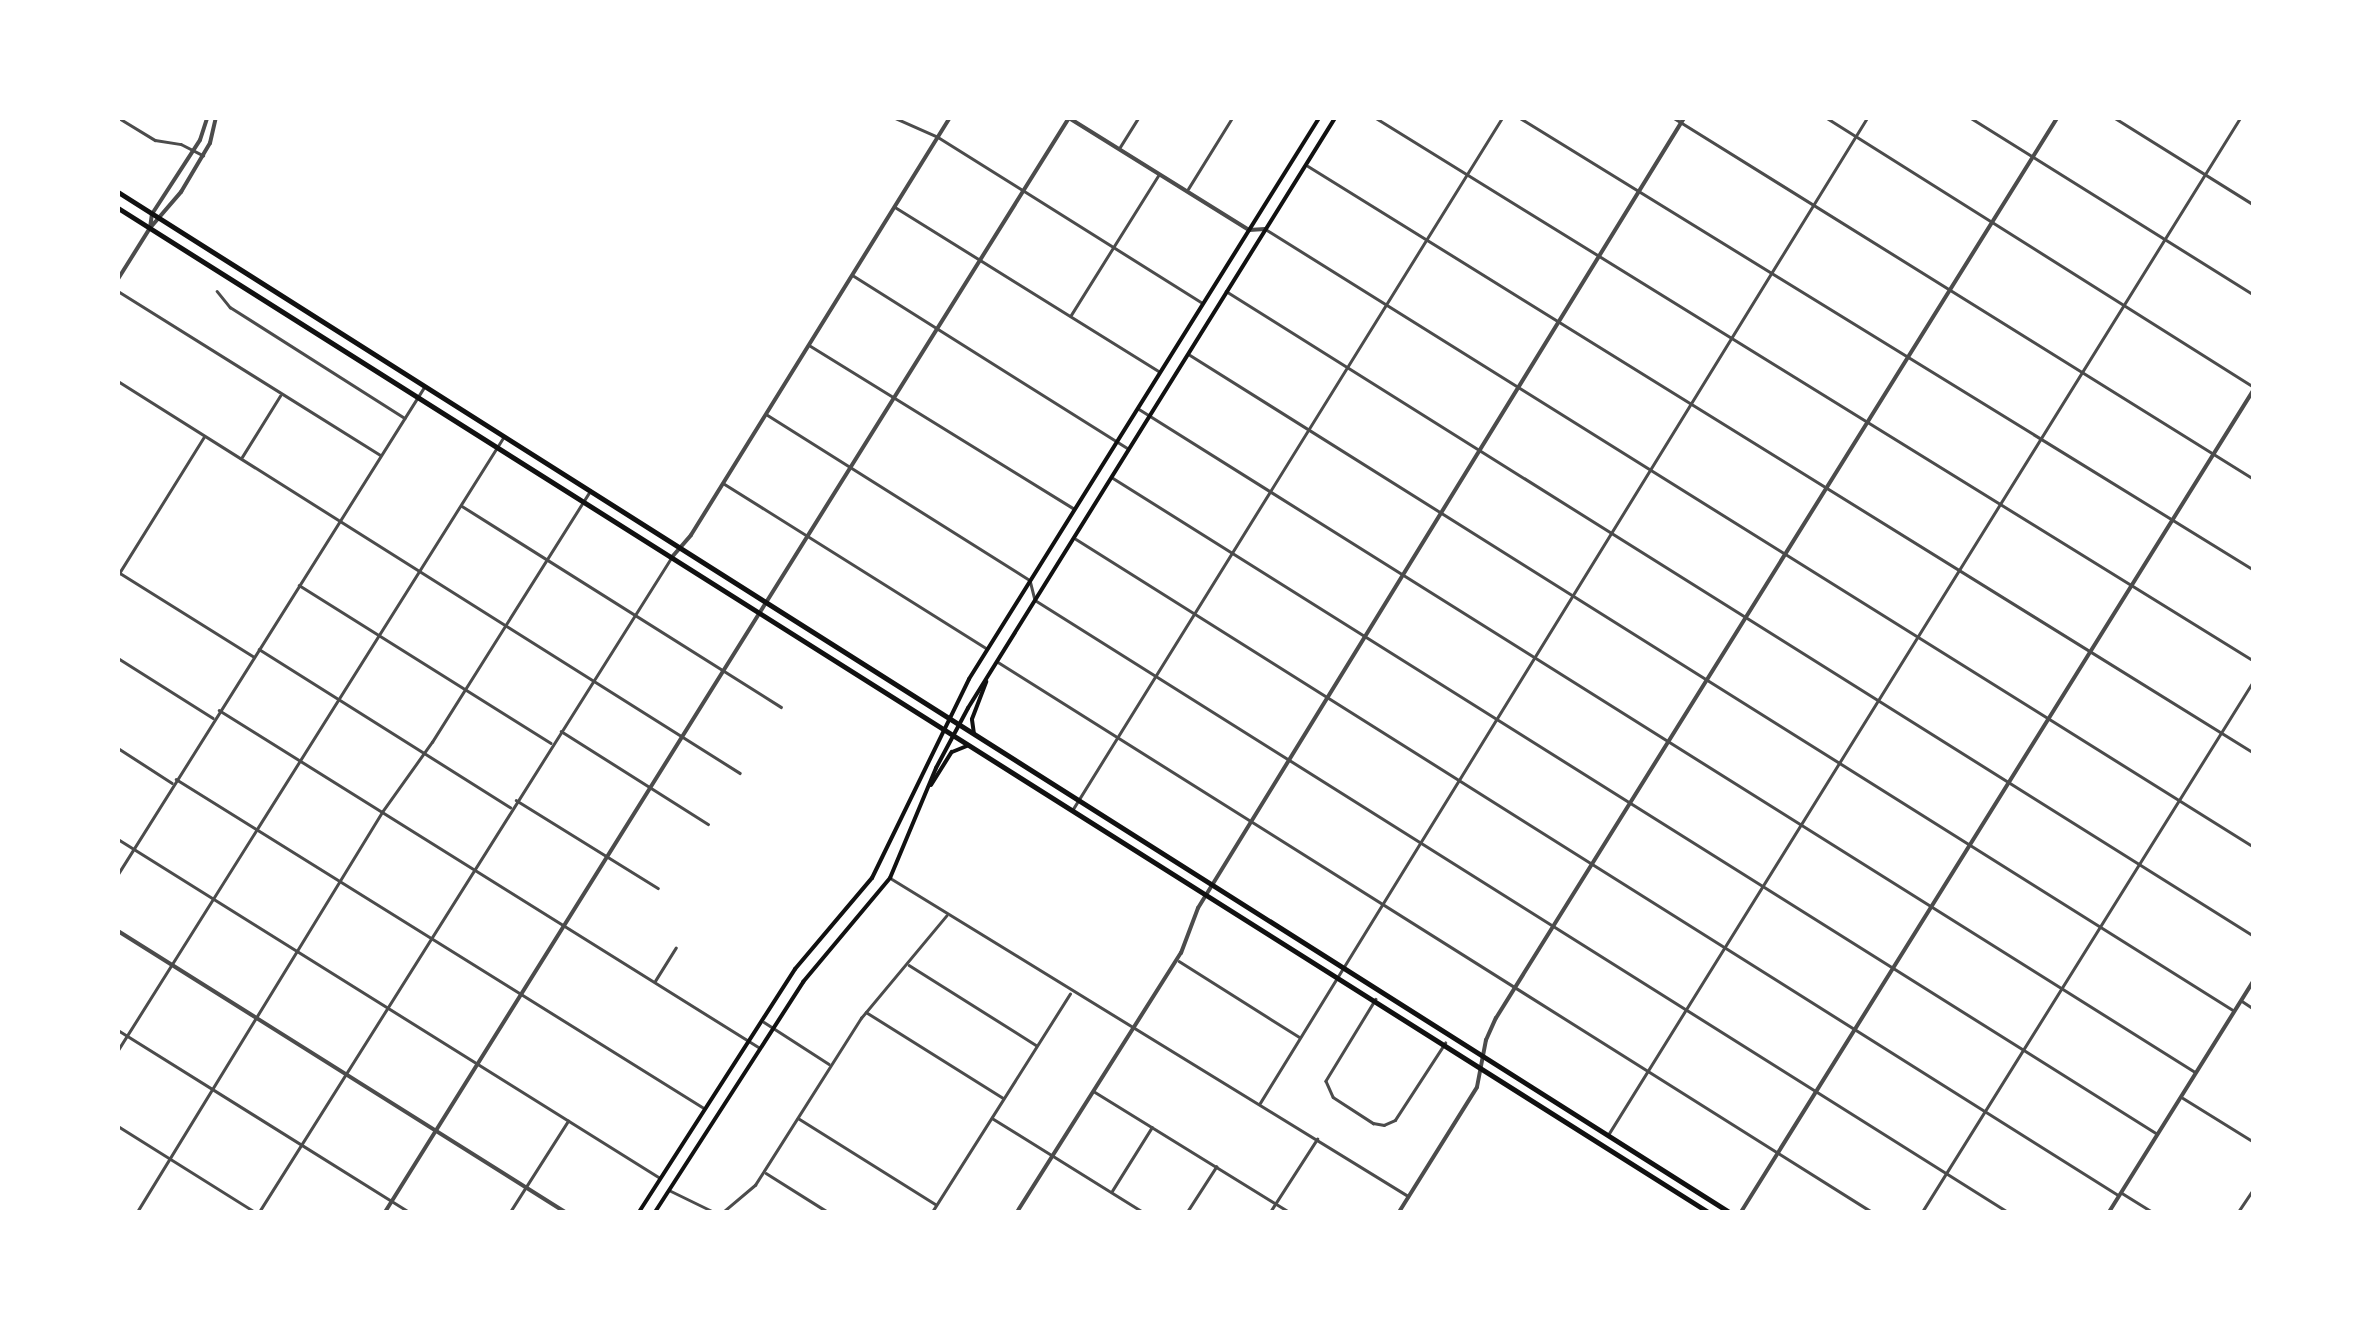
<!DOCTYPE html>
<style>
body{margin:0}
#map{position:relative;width:2371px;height:1330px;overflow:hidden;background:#fff;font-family:Figtree,sans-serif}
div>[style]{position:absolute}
.minor>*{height:2.5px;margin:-1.25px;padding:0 1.25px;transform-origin:1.25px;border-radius:1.25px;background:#4c4c4c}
.tertiary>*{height:4px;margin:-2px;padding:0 2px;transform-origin:2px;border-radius:2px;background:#4c4c4c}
.secondary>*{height:4px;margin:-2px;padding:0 2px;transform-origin:2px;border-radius:2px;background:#111}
.primary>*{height:5px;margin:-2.5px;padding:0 2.5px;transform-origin:2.5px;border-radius:2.5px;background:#111}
span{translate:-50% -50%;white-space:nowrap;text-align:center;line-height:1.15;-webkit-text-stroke:9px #fff;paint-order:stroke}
.frame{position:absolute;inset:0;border:120px solid #fff;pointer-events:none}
</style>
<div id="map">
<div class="minor">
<i style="left:119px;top:118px;width:42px;rotate:31.4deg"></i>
<i style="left:155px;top:140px;width:26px;rotate:9deg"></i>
<i style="left:181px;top:144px;width:25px;rotate:27deg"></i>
<i style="left:895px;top:118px;width:47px;rotate:23.8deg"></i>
<i style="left:938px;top:137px;width:310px;rotate:32.1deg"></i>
<i style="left:1376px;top:118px;width:1032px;rotate:31.73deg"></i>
<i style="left:1520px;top:118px;width:862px;rotate:31.62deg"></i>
<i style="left:1674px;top:118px;width:683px;rotate:31.9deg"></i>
<i style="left:1827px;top:118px;width:505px;rotate:32.21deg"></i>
<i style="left:1971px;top:118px;width:334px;rotate:32deg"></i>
<i style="left:2115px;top:118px;width:164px;rotate:32deg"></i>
<i style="left:1120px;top:147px;width:34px;rotate:-58deg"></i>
<i style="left:1308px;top:166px;width:1113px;rotate:31.82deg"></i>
<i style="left:1188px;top:189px;width:84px;rotate:-58.2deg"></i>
<i style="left:895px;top:207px;width:310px;rotate:31.9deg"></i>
<i style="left:1267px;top:230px;width:1164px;rotate:32.01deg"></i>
<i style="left:854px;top:276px;width:323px;rotate:32.2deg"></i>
<i style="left:118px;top:291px;width:309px;rotate:32deg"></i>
<i style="left:217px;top:291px;width:21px;rotate:51deg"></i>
<i style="left:230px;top:307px;width:207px;rotate:32.4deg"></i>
<i style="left:1226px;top:291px;width:1214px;rotate:32.11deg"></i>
<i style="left:1071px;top:315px;width:166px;rotate:-58deg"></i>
<i style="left:809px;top:345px;width:310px;rotate:31.7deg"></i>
<i style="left:1190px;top:355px;width:1232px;rotate:32.13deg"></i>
<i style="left:118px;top:381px;width:735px;rotate:32.22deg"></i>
<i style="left:1139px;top:409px;width:1247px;rotate:32.12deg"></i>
<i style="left:766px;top:414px;width:312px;rotate:32.2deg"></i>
<i style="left:1030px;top:580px;width:21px;rotate:76deg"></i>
<i style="left:1035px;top:600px;width:1149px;rotate:32.17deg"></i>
<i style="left:242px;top:457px;width:72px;rotate:-58.1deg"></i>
<i style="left:1113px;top:478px;width:1232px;rotate:32.13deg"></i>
<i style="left:723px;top:483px;width:310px;rotate:32.1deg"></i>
<i style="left:462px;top:506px;width:377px;rotate:32.2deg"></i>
<i style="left:1076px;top:539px;width:1231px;rotate:32.19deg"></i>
<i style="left:120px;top:573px;width:157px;rotate:32deg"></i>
<i style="left:118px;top:575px;width:163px;rotate:-58.1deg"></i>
<i style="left:299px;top:585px;width:297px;rotate:32.1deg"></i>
<i style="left:259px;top:649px;width:297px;rotate:32.2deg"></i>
<i style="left:118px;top:658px;width:112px;rotate:32.3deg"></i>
<i style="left:998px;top:662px;width:1033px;rotate:32.18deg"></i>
<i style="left:219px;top:710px;width:638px;rotate:32deg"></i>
<i style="left:561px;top:731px;width:174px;rotate:32.3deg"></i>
<i style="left:118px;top:748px;width:64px;rotate:32.9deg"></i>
<i style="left:176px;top:779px;width:622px;rotate:31.93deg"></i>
<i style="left:516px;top:800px;width:167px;rotate:31.8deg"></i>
<i style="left:1073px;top:809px;width:813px;rotate:-58.17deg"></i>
<i style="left:118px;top:839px;width:639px;rotate:32.02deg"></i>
<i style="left:118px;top:874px;width:573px;rotate:-57.84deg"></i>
<i style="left:892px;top:879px;width:606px;rotate:31.56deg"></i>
<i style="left:1179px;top:961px;width:142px;rotate:32.3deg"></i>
<i style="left:909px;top:965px;width:150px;rotate:32.2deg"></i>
<i style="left:655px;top:981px;width:39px;rotate:-58deg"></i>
<i style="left:1376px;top:999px;width:96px;rotate:121.4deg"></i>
<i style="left:1326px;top:1081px;width:17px;rotate:66deg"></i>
<i style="left:1333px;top:1097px;width:48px;rotate:33deg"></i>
<i style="left:1373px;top:1123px;width:11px;rotate:10deg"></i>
<i style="left:1384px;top:1125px;width:12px;rotate:-24deg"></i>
<i style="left:1395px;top:1120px;width:92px;rotate:-57deg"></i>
<i style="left:2242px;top:1001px;width:14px;rotate:34deg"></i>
<i style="left:866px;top:1012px;width:162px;rotate:32.1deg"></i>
<i style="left:764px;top:1022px;width:77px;rotate:32.9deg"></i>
<i style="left:118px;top:1030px;width:343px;rotate:32deg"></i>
<i style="left:118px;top:1050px;width:723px;rotate:-57.83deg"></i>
<i style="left:1095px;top:1092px;width:228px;rotate:31.7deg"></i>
<i style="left:2183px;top:1098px;width:84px;rotate:31.8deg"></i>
<i style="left:1260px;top:1103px;width:1157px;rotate:-58.36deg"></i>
<i style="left:798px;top:1118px;width:162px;rotate:32.1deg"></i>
<i style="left:992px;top:1118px;width:178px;rotate:31.9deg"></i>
<i style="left:118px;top:1126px;width:162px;rotate:32.1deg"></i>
<i style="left:1608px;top:1135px;width:1197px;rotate:-58.14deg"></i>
<i style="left:766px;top:1173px;width:73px;rotate:32.2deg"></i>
<i style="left:671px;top:1191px;width:48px;rotate:26deg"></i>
<i style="left:1112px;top:1191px;width:75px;rotate:-58deg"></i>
<i style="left:2122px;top:1193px;width:36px;rotate:32deg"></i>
<i style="left:137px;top:1212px;width:469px;rotate:-58.5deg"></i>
<i style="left:382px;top:812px;width:86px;rotate:-54.5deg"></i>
<i style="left:432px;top:742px;width:297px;rotate:-57.8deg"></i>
<i style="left:259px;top:1212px;width:773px;rotate:-57.79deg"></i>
<i style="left:510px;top:1212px;width:108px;rotate:-57.5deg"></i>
<i style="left:723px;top:1212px;width:42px;rotate:-40.2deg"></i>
<i style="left:755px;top:1185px;width:198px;rotate:-57.6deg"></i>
<i style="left:861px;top:1018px;width:133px;rotate:-50.2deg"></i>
<i style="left:932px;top:1212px;width:258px;rotate:-57.7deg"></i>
<i style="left:1187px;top:1212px;width:54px;rotate:-57.2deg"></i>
<i style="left:1270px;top:1212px;width:87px;rotate:-57.2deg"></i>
<i style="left:1922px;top:1212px;width:627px;rotate:-58.03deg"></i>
<i style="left:2238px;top:1212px;width:29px;rotate:-56deg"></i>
</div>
<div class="tertiary">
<i style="left:1069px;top:118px;width:212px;rotate:31.9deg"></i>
<i style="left:1249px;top:230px;width:16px;rotate:-4deg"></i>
<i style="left:150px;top:228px;width:14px;rotate:-82deg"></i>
<i style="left:152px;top:214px;width:88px;rotate:-57deg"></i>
<i style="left:200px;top:140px;width:23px;rotate:-72deg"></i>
<i style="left:118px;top:279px;width:60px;rotate:-57.9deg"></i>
<i style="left:150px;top:228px;width:48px;rotate:-49.3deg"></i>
<i style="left:181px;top:192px;width:57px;rotate:-59.4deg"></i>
<i style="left:210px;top:143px;width:26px;rotate:-77deg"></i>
<i style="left:672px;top:557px;width:29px;rotate:-49deg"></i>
<i style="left:691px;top:535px;width:491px;rotate:-58.2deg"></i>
<i style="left:118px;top:931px;width:528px;rotate:32.15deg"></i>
<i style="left:385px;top:1212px;width:1290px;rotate:-57.99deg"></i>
<i style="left:1017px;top:1212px;width:307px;rotate:-57.7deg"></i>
<i style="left:1181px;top:953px;width:48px;rotate:-69.3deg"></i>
<i style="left:1198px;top:908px;width:928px;rotate:-58.4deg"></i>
<i style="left:1399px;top:1212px;width:147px;rotate:-58deg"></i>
<i style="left:1477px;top:1087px;width:48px;rotate:-79.2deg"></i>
<i style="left:1486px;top:1040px;width:24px;rotate:-66deg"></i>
<i style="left:1496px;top:1018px;width:1061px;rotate:-58.06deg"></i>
<i style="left:1741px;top:1212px;width:970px;rotate:-58.06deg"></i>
<i style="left:2109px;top:1212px;width:274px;rotate:-58deg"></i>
</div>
<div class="secondary">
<i style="left:974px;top:734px;width:15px;rotate:-98deg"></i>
<i style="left:972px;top:719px;width:40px;rotate:-69deg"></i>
<i style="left:931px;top:785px;width:39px;rotate:-58deg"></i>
<i style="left:952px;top:752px;width:16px;rotate:-22deg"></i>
<i style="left:639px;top:1212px;width:289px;rotate:-57.3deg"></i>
<i style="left:795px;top:969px;width:119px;rotate:-49.8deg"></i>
<i style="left:872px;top:878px;width:221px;rotate:-64deg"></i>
<i style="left:969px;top:679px;width:661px;rotate:-58.04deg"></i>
<i style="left:655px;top:1212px;width:274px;rotate:-57.2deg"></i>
<i style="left:803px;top:982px;width:136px;rotate:-50.1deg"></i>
<i style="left:890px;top:878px;width:119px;rotate:-67.3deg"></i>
<i style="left:936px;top:768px;width:68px;rotate:-61.9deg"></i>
<i style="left:968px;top:708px;width:695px;rotate:-58.12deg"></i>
</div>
<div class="primary">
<i style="left:118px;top:192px;width:1907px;rotate:32.34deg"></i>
<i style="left:118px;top:208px;width:1880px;rotate:32.27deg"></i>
</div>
<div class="frame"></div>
</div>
